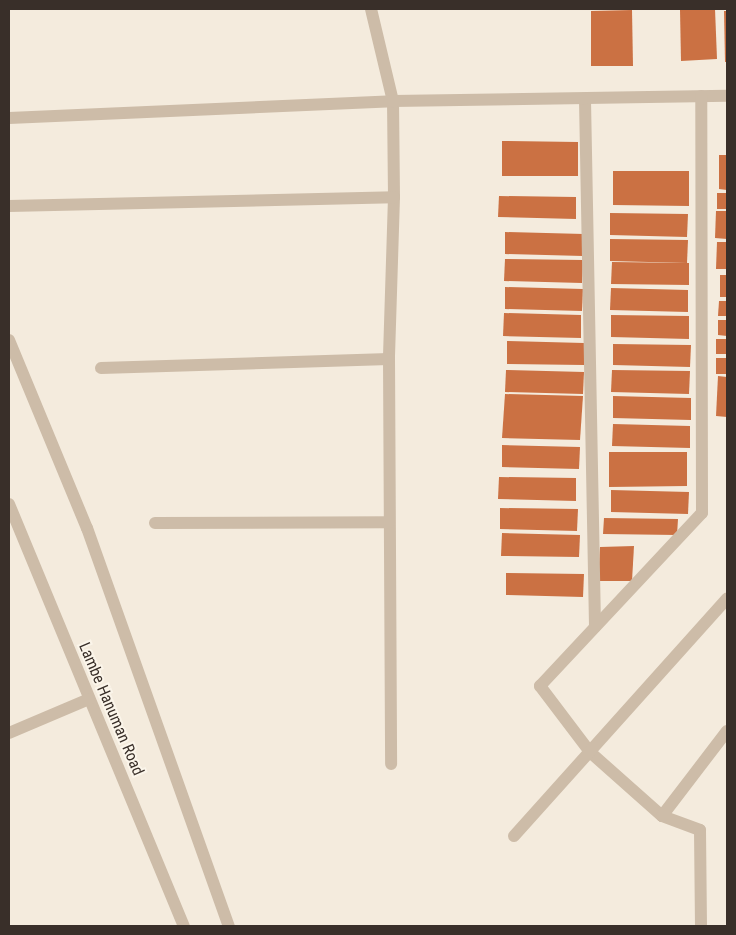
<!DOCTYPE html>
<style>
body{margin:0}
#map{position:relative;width:736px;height:935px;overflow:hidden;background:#f4ebdd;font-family:"Roboto Condensed",sans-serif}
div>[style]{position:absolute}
.building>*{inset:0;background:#cb7143}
.minor>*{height:12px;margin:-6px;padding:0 6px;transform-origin:6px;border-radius:6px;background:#cdbca8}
span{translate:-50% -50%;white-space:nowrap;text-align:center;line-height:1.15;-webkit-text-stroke:4px #fbf5ea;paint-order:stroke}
.street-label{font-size:16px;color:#392f29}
.frame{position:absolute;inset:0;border:10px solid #392f29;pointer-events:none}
</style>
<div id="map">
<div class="building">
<i style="clip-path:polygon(715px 9px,717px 59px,681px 61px,680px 10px)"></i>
<i style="clip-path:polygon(632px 10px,633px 66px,591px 66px,591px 11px)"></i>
<i style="clip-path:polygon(724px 11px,727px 11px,727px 62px,725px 62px)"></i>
<i style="clip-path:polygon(502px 141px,578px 142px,578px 176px,502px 176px)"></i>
<i style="clip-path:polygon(719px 155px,727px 155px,727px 190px,719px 189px)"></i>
<i style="clip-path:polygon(613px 171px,689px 171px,689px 206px,613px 205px)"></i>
<i style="clip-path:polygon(717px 193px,727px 193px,727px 209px,717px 209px)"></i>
<i style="clip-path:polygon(499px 196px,576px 197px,576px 219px,498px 217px)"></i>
<i style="clip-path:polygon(716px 211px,727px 211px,727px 239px,715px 238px)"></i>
<i style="clip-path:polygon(610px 213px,688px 214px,687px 237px,610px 235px)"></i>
<i style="clip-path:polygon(505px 232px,584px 234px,583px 256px,505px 254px)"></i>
<i style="clip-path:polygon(610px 239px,688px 240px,687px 263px,610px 261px)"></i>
<i style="clip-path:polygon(717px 242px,727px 242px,727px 269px,716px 269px)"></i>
<i style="clip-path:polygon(505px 259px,583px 260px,582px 283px,504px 281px)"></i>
<i style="clip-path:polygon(612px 262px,689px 263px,689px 285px,611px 284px)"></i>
<i style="clip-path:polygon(720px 275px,727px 275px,727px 297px,720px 297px)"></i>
<i style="clip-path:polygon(505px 287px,583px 289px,582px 311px,505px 309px)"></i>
<i style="clip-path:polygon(611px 288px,688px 290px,688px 312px,610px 310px)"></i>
<i style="clip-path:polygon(719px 301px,727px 301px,727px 316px,718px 316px)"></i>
<i style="clip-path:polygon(504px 313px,581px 315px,581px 338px,503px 336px)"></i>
<i style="clip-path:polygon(611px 315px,689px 316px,689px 339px,611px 337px)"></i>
<i style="clip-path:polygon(718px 320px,727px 320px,727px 336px,718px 335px)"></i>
<i style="clip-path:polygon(716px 339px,727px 339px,727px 354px,716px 354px)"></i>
<i style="clip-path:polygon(507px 341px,584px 343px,584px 365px,507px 364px)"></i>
<i style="clip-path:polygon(613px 344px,691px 345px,690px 367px,613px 365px)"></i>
<i style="clip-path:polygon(716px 358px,727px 358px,727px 374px,716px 374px)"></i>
<i style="clip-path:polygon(506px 370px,584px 372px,583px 394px,505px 392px)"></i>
<i style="clip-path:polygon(612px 370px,690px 371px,689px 394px,611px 392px)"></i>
<i style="clip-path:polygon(718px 376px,727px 377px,727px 417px,716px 416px)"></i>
<i style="clip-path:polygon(505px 394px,583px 396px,580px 440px,502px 438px)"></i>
<i style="clip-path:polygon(613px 396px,691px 398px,691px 420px,613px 418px)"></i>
<i style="clip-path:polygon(613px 424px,690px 426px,690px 448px,612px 446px)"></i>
<i style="clip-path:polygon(502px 445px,580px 447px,579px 469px,502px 467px)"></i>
<i style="clip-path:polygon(609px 452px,687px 452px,687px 486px,609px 487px)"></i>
<i style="clip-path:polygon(499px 477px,576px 478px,576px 501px,498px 499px)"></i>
<i style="clip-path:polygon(611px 490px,689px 492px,688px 514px,611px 512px)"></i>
<i style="clip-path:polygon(500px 508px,578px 509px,577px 531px,500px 529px)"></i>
<i style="clip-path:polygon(604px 518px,678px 519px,677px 535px,603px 534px)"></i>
<i style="clip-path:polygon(502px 533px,580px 535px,579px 557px,501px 556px)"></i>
<i style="clip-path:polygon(634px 546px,632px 581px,598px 581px,600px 547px)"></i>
<i style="clip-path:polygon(506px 573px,584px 574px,583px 597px,506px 595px)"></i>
</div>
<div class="minor">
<i style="left:371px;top:9px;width:95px;rotate:76.6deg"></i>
<i style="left:393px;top:101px;width:96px;rotate:89.4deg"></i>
<i style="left:394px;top:197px;width:162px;rotate:91.8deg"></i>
<i style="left:389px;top:359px;width:405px;rotate:89.7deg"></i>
<i style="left:585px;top:100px;width:527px;rotate:88.91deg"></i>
<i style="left:9px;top:118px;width:384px;rotate:-2.5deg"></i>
<i style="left:393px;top:101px;width:334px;rotate:-0.9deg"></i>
<i style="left:9px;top:206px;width:385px;rotate:-1.3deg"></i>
<i style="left:9px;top:340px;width:204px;rotate:67.5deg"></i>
<i style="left:87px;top:528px;width:423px;rotate:70.4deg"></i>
<i style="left:101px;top:368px;width:288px;rotate:-1.8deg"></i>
<i style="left:9px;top:504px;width:457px;rotate:67.5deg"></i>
<i style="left:155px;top:523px;width:234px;rotate:-0.2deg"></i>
<i style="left:9px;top:733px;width:87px;rotate:-23deg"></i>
<i style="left:662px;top:816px;width:96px;rotate:-138.4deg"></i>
<i style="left:590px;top:752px;width:83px;rotate:-127.1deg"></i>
<i style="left:540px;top:686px;width:237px;rotate:-46.9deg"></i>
<i style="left:702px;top:513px;width:417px;rotate:-90.1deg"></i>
<i style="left:514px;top:836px;width:319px;rotate:-48.1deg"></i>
<i style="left:701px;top:926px;width:96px;rotate:-90.6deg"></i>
<i style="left:700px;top:830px;width:40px;rotate:-159.8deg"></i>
<i style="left:662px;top:816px;width:107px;rotate:-52.6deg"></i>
</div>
<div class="street-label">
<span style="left:111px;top:709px;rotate:67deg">Lambe Hanuman Road</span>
</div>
<div class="frame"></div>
</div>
